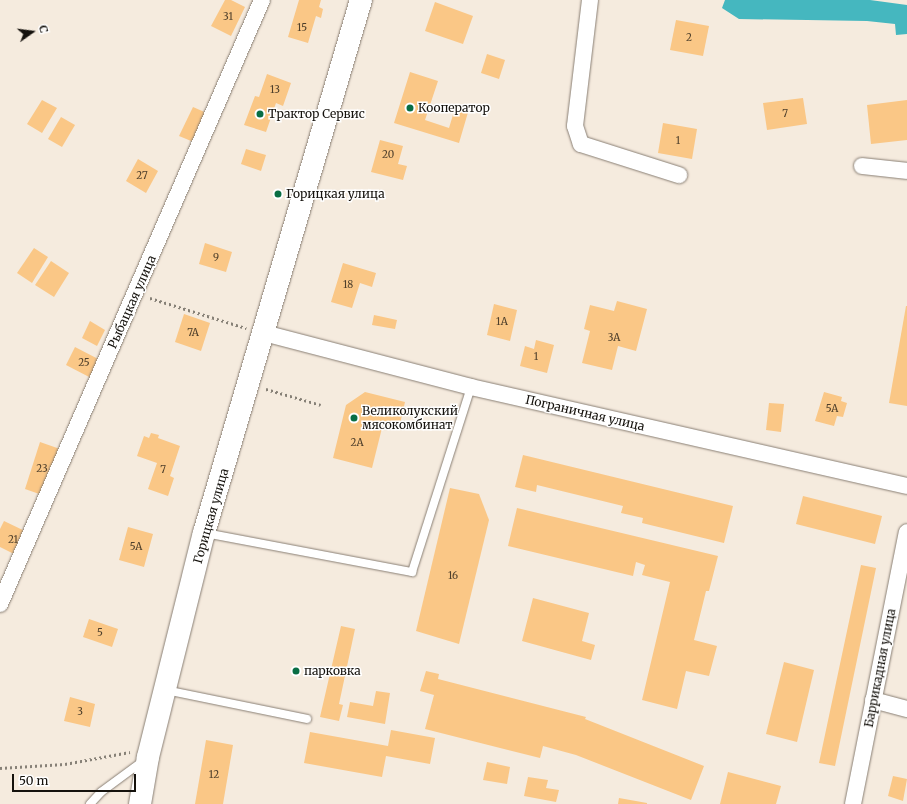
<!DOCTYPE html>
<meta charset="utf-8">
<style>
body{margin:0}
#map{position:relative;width:907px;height:804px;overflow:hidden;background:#f5ebde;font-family:Merriweather,serif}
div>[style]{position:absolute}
.water>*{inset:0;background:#45b7bf}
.building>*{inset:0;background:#fac786}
.path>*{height:2.5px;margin-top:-1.25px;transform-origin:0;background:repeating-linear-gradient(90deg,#878177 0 2px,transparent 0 5px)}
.roads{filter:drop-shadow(0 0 1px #897f74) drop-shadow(0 0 1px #897f74)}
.lane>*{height:8px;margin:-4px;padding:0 4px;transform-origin:4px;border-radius:4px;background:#fff}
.street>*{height:16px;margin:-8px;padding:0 8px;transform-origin:8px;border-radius:8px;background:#fff}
.primary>*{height:22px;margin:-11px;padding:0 11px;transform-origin:11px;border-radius:11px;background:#fff}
.dots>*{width:11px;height:11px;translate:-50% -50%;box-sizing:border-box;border:2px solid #fff;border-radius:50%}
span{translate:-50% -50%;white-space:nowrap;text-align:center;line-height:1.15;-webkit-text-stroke:3px #fff;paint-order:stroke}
.number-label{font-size:10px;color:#4e3f2b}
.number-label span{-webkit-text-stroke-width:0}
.poi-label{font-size:12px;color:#15120d}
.left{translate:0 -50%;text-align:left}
.street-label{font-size:12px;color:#15120d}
.north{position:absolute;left:12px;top:12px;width:40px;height:40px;-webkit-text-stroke:3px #fff;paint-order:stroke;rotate:76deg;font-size:11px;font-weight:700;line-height:16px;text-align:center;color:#15120d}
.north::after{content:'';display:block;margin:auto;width:14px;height:18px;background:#15120d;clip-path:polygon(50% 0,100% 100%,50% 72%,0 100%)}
.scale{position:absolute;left:12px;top:774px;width:124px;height:18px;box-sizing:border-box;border:2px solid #15120d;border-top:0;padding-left:5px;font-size:12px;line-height:14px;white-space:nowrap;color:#15120d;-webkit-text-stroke:3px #fff;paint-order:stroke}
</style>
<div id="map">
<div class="water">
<i style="clip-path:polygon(725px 0,870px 0,907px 5px,907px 34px,896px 35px,895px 24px,867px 21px,739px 19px,722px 8px)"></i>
</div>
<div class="building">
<i style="clip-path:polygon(225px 0,231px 0,245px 7px,231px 36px,211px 26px)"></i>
<i style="clip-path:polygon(299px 0,321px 0,319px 7px,323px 9px,321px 18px,316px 16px,308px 43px,288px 37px)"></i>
<i style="clip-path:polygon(435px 2px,473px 16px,463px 44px,425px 31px)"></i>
<i style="clip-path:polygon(676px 20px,709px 26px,703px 56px,670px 50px)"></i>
<i style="clip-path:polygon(487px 54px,505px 60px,499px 79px,481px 73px)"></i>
<i style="clip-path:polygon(410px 72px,438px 81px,425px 120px,449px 128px,456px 105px,469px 109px,459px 143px,394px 123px)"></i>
<i style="clip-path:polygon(267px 74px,291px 83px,283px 106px,276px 103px,266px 132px,244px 125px,255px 96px,259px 97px)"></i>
<i style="clip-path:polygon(803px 98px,807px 124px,767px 130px,763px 103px)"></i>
<i style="clip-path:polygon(42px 100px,57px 108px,42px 133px,27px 124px)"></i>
<i style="clip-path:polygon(907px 100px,907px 140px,871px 144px,867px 105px)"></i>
<i style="clip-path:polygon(193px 107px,209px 114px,196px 143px,179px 136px)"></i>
<i style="clip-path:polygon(61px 117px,75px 125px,62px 147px,48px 139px)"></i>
<i style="clip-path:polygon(663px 123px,697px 129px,692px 159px,658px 153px)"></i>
<i style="clip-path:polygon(380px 140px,403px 146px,398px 164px,407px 166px,403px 180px,371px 172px)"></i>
<i style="clip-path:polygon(246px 149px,266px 155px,261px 171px,241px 164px)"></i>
<i style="clip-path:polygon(138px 159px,158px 171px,146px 193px,126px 181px)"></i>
<i style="clip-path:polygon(205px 243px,232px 252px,226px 272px,199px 264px)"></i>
<i style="clip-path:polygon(34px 248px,48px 257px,32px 283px,17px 273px)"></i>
<i style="clip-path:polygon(51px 261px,69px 273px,54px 297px,35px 285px)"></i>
<i style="clip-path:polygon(343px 263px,376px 273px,372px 287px,360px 283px,352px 308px,331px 302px)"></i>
<i style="clip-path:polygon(617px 301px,647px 309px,636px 351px,618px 346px,612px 370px,582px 363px,590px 331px,584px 329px,590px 305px,614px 311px)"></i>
<i style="clip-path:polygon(494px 304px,517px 310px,510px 341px,487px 335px)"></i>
<i style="clip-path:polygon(906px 306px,907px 306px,907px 406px,889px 403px)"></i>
<i style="clip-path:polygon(184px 314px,210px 323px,201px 351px,175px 342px)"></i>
<i style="clip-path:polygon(374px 315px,397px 320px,395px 329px,372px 325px)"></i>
<i style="clip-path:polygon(90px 321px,105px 330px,97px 346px,82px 338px)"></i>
<i style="clip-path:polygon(536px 340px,554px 345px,547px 373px,520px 366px,525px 346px,534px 349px)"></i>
<i style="clip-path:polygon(75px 347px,102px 361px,93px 379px,66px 365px)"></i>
<i style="clip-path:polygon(365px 392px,405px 402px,399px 428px,383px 424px,372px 468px,333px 458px,346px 405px)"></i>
<i style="clip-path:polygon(824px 392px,842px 397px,841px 401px,847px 403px,843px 417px,837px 416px,834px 426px,815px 421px)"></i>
<i style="clip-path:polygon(769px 403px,784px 404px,781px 432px,766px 430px)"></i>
<i style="clip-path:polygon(151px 433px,159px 435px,158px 438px,180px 446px,170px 476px,174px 478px,168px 496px,148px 489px,157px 463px,137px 456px,144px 436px,149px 438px)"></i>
<i style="clip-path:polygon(40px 442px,60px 449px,45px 496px,25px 489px)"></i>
<i style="clip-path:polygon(523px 455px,733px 506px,724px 543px,642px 523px,643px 518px,621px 513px,623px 506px,537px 485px,536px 492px,515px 487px)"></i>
<i style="clip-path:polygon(450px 488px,479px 494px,489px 520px,459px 644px,416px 631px)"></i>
<i style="clip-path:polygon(803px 496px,882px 516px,875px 544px,796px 524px)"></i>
<i style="clip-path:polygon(517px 508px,718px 556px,709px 591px,706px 591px,694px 640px,717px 646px,709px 676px,686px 671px,677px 709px,642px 700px,670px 582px,642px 575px,645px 565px,636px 562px,633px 576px,508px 546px)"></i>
<i style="clip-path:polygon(4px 521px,29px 533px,18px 556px,0 547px,0 529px)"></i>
<i style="clip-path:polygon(128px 527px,153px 534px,144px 567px,119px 560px)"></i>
<i style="clip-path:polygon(861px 565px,876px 568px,835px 766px,819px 763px)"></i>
<i style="clip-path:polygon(533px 598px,589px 613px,582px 641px,595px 645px,591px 660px,522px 641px)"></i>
<i style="clip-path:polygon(89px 619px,118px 629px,112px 647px,83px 637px)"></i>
<i style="clip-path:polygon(341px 626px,355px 629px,339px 704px,343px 705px,339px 721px,320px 717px)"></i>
<i style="clip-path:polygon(784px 662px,814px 670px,797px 742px,766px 734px)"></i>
<i style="clip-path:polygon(426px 671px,439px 674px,438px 679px,586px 717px,585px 719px,704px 766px,691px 800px,576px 755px,543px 746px,540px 758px,425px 729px,434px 695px,420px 691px)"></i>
<i style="clip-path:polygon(376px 691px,390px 693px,385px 724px,347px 717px,350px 702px,373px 706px)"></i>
<i style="clip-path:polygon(70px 697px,95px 704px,90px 727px,64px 721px)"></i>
<i style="clip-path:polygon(391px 730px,435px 738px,430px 764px,386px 756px,382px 777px,304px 763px,310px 732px,388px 746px)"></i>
<i style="clip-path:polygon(206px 740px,233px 745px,223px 804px,195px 804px)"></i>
<i style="clip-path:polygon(487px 762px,510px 767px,507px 784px,483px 780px)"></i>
<i style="clip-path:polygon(728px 772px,781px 786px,776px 804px,720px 804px)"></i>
<i style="clip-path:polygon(893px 776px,907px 779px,903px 801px,888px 796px)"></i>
<i style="clip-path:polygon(528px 777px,548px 780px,546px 788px,559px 790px,556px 802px,524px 796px)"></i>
<i style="clip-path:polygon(619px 798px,647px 803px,647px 804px,618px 804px)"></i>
</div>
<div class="path">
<i style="left:150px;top:298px;width:101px;rotate:17.4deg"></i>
<i style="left:266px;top:389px;width:57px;rotate:16.2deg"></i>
<i style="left:0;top:768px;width:65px;rotate:-3.5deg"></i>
<i style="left:65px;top:764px;width:66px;rotate:-10.5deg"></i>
</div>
<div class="roads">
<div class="lane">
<i style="left:205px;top:533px;width:211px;rotate:10.7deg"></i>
<i style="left:412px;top:572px;width:194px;rotate:-72.3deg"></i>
<i style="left:165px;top:690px;width:145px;rotate:11.5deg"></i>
<i style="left:90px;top:804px;width:16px;rotate:-47deg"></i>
<i style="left:101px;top:792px;width:52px;rotate:-36.4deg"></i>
</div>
<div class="street">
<i style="left:590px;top:0;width:127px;rotate:96.8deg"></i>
<i style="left:575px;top:126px;width:19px;rotate:72deg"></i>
<i style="left:581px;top:144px;width:103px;rotate:17.6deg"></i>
<i style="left:862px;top:166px;width:45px;rotate:6.3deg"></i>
<i style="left:264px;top:333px;width:214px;rotate:14.6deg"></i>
<i style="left:471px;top:387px;width:447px;rotate:12.8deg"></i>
<i style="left:0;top:604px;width:658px;rotate:-66.55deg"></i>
<i style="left:873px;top:700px;width:35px;rotate:15deg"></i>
<i style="left:853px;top:804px;width:277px;rotate:-78.8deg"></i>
</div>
<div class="primary">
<i style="left:140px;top:804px;width:48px;rotate:-80.3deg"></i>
<i style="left:148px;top:757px;width:231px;rotate:-76deg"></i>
<i style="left:204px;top:533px;width:556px;rotate:-73.59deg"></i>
</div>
</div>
<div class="dots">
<i style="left:410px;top:108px;background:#096e44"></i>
<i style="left:260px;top:114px;background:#096e44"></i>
<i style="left:278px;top:194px;background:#096e44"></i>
<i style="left:354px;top:418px;background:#096e44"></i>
<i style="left:296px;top:671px;background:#096e44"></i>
</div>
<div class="number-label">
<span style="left:228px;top:17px">31</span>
<span style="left:302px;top:28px">15</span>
<span style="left:689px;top:38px">2</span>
<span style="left:275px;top:90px">13</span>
<span style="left:785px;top:114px">7</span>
<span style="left:678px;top:141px">1</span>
<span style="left:388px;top:155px">20</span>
<span style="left:142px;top:176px">27</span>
<span style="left:216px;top:258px">9</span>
<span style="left:348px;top:285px">18</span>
<span style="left:502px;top:322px">1А</span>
<span style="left:193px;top:333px">7А</span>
<span style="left:614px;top:338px">3А</span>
<span style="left:536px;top:357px">1</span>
<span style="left:84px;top:363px">25</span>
<span style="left:832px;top:409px">5А</span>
<span style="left:357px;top:443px">2А</span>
<span style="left:42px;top:469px">23</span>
<span style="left:163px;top:470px">7</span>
<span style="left:13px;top:540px">21</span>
<span style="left:136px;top:547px">5А</span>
<span style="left:453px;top:576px">16</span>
<span style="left:100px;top:633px">5</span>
<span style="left:80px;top:712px">3</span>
<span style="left:214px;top:775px">12</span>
</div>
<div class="poi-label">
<span class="left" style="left:418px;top:108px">Кооператор</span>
<span class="left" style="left:268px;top:114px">Трактор Сервис</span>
<span class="left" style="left:286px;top:194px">Горицкая улица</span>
<span class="left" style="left:362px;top:418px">Великолукский<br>мясокомбинат</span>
<span class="left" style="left:304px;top:671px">парковка</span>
</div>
<div class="street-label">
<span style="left:132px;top:302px;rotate:-66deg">Рыбацкая улица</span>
<span style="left:585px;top:413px;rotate:13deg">Пограничная улица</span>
<span style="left:211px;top:516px;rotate:-74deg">Горицкая улица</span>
<span style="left:880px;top:668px;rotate:-79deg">Баррикадная улица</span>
</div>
<div class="north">С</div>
<div class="scale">50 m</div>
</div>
